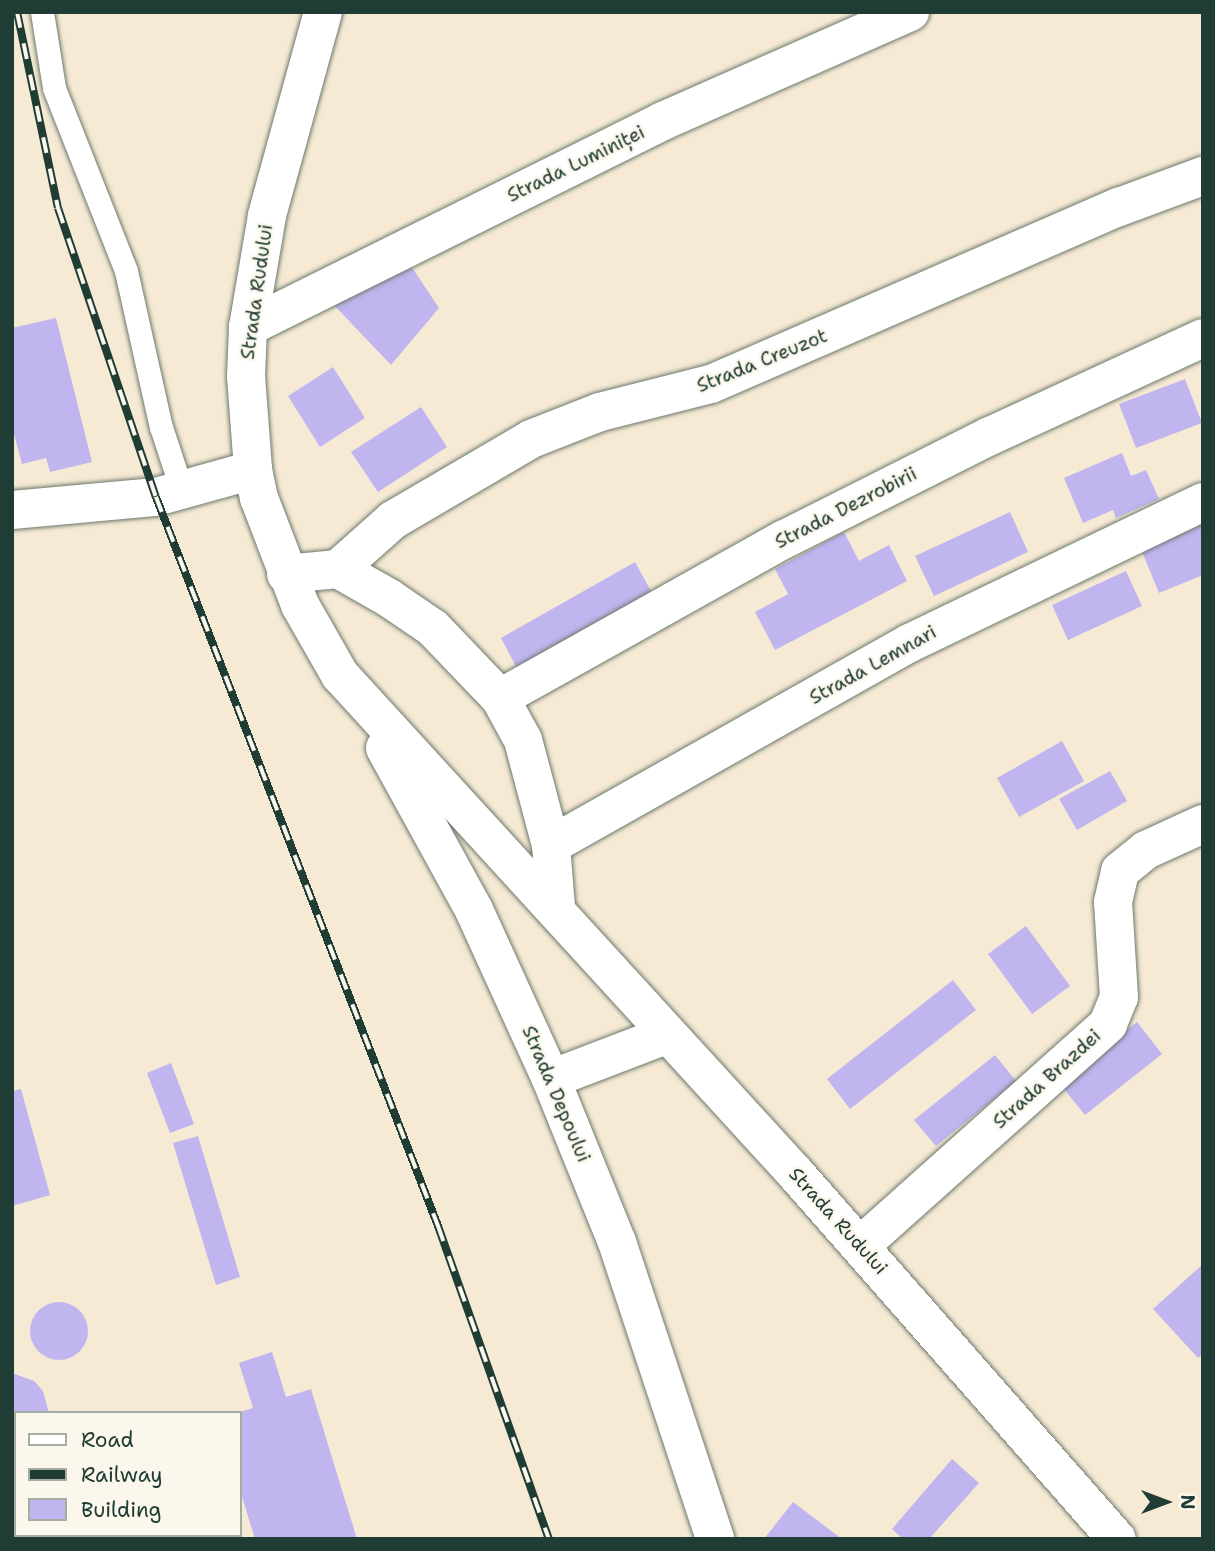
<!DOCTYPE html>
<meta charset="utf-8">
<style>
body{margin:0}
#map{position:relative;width:1215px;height:1551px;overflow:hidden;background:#f7ead5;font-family:"Shantell Sans",sans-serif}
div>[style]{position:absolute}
.building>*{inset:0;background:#c0b5ef}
.round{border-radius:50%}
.roads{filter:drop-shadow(0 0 2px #6b7a6c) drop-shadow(0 0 2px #6b7a6c)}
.lane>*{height:23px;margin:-11.5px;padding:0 11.5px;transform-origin:11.5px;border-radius:11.5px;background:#fff}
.street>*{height:38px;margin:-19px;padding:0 19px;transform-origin:19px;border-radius:19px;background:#fff}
.secondary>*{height:38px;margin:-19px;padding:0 19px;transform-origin:19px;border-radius:19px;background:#fff}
.rail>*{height:8px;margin-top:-4px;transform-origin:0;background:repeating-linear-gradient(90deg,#fbf7ec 0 16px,#1f3d34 0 32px);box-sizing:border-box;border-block:2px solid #1f3d34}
span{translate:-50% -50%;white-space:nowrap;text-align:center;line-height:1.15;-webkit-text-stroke:5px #fbf7ec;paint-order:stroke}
.street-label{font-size:19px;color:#1f3d34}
.frame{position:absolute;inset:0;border:14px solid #1f3d34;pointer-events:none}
.legend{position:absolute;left:14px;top:1411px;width:228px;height:126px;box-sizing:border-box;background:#fbf7ec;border:2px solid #a3ada2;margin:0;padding:9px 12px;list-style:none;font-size:21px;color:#1f3d34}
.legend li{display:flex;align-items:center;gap:14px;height:35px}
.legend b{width:35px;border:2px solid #a3ada2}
.north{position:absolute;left:1131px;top:1467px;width:70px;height:70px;-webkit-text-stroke:5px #fbf7ec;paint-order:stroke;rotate:90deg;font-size:19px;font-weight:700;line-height:28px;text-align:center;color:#1f3d34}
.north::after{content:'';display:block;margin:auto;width:24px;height:32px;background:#1f3d34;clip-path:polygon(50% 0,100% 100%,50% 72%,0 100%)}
</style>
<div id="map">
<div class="building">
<i style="clip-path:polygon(411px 266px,439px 308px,391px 365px,331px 302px)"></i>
<i style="clip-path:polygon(56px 318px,92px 462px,50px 472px,46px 458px,22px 464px,12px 427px,12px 328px)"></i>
<i style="clip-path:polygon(333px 367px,365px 418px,320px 447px,288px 396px)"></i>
<i style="clip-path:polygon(1185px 379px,1202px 423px,1136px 448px,1119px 404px)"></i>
<i style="clip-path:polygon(421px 407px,447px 447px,378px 492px,351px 452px)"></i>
<i style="clip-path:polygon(1122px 453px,1131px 476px,1146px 470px,1159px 499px,1116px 518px,1113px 510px,1083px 523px,1064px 478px)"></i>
<i style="clip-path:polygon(1010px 512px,1028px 552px,934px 596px,915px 556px)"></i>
<i style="clip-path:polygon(1203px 515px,1203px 575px,1159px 593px,1138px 542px)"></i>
<i style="clip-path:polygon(844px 532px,859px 561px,889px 545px,907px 581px,775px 650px,755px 612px,788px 594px,775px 569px)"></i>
<i style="clip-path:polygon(635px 562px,656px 600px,521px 676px,501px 638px)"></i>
<i style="clip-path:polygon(1126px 571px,1142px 606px,1068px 640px,1052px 605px)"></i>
<i style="clip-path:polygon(1062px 741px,1084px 781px,1019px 817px,997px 778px)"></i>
<i style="clip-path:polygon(1110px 771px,1127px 801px,1077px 830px,1059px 799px)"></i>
<i style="clip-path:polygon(1026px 926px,1070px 986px,1032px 1014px,988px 954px)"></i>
<i style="clip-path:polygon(953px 980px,976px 1010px,850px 1109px,827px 1079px)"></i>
<i style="clip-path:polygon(1137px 1022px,1162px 1054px,1085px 1115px,1059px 1083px)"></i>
<i style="clip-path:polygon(995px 1055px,1016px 1081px,936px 1146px,914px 1120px)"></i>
<i style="clip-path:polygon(171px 1063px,194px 1124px,170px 1133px,147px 1073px)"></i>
<i style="clip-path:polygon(21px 1089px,50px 1195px,12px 1206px,12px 1091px)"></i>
<i style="clip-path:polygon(198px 1136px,240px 1277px,216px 1285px,173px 1143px)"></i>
<i style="clip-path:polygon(1203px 1264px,1203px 1354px,1198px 1358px,1153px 1309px)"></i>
<i class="round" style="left:30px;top:1302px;width:58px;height:58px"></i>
<i style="clip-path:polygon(272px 1352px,286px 1397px,311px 1389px,357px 1539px,255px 1539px,240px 1490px,240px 1412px,253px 1408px,239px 1363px)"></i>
<i style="clip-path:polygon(12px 1373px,34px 1381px,43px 1391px,49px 1413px,16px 1413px,16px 1452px)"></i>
<i style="clip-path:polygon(952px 1459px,979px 1483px,929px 1539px,903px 1539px,892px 1529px)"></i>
<i style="clip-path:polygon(12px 1476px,16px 1535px,28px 1535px,26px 1539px,12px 1539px)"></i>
<i style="clip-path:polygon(793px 1502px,842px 1539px,764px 1539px)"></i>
</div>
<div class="roads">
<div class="lane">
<i style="left:42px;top:12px;width:77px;rotate:81deg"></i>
<i style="left:54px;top:88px;width:197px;rotate:68.5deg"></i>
<i style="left:126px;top:271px;width:160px;rotate:77.4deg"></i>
<i style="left:161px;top:427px;width:67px;rotate:71.8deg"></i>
</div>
<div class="street">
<i style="left:248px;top:327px;width:463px;rotate:-26.4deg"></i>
<i style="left:663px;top:121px;width:270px;rotate:-23.8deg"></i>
<i style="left:12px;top:510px;width:145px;rotate:-5.2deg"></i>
<i style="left:156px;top:497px;width:101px;rotate:-15.6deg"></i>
<i style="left:338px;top:569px;width:74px;rotate:-41.7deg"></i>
<i style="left:393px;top:520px;width:160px;rotate:-30.4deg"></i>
<i style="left:531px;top:439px;width:74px;rotate:-21.4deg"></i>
<i style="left:600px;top:412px;width:114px;rotate:-14.2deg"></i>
<i style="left:711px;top:384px;width:445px;rotate:-23.5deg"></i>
<i style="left:1119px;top:207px;width:90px;rotate:-20.3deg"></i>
<i style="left:286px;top:574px;width:52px;rotate:-5.5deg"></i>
<i style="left:338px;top:569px;width:59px;rotate:29.6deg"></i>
<i style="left:389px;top:598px;width:53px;rotate:34.3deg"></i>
<i style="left:433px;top:628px;width:97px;rotate:46.3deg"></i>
<i style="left:500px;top:698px;width:48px;rotate:61.3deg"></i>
<i style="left:523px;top:740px;width:109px;rotate:75.1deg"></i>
<i style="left:551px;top:845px;width:62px;rotate:85.4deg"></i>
<i style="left:500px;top:698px;width:326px;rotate:-29.2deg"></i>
<i style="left:785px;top:539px;width:229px;rotate:-26.7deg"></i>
<i style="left:990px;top:436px;width:234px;rotate:-24.7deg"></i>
<i style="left:551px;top:845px;width:412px;rotate:-29.4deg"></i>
<i style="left:910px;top:643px;width:325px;rotate:-25.7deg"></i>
<i style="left:860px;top:1246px;width:333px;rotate:-41.8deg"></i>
<i style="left:1108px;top:1024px;width:29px;rotate:-68deg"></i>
<i style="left:1119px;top:997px;width:95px;rotate:-93.6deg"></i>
<i style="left:1113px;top:902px;width:32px;rotate:-77deg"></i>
<i style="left:1120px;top:871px;width:33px;rotate:-39deg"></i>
<i style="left:1146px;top:850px;width:63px;rotate:-24.5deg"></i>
</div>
<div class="secondary">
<i style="left:323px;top:12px;width:212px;rotate:105.4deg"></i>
<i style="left:267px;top:216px;width:113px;rotate:99.7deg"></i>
<i style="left:248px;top:327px;width:49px;rotate:92.3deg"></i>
<i style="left:246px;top:376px;width:94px;rotate:85.7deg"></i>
<i style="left:253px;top:470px;width:29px;rotate:78deg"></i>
<i style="left:259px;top:498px;width:115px;rotate:69deg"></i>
<i style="left:300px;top:605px;width:81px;rotate:60.3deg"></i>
<i style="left:340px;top:675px;width:676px;rotate:47.58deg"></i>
<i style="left:796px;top:1174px;width:486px;rotate:48.7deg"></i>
<i style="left:385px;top:748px;width:185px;rotate:61.2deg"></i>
<i style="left:474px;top:910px;width:186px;rotate:65.5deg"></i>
<i style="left:551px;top:1079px;width:176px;rotate:68deg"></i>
<i style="left:617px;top:1242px;width:313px;rotate:71.7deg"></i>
<i style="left:551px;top:1079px;width:123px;rotate:-20.9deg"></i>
</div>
</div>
<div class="rail">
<i style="left:17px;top:12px;width:200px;rotate:78.2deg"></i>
<i style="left:58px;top:208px;width:305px;rotate:71.3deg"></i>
<i style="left:156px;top:497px;width:782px;rotate:68.85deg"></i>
<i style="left:438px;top:1226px;width:332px;rotate:70.5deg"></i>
</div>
<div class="street-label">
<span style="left:576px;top:164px;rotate:-26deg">Strada Luminiței</span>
<span style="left:257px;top:292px;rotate:-82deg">Strada Rudului</span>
<span style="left:762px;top:361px;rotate:-22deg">Strada Creuzot</span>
<span style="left:846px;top:508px;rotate:-27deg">Strada Dezrobirii</span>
<span style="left:873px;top:665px;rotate:-29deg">Strada Lemnari</span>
<span style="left:1047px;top:1079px;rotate:-42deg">Strada Brazdei</span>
<span style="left:556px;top:1094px;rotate:67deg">Strada Depoului</span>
<span style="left:838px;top:1221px;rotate:48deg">Strada Rudului</span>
</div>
<div class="frame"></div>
<ul class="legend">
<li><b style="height:9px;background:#fff"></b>Road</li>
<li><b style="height:9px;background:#1f3d34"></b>Railway</li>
<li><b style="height:19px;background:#c0b5ef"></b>Building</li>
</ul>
<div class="north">N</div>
</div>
